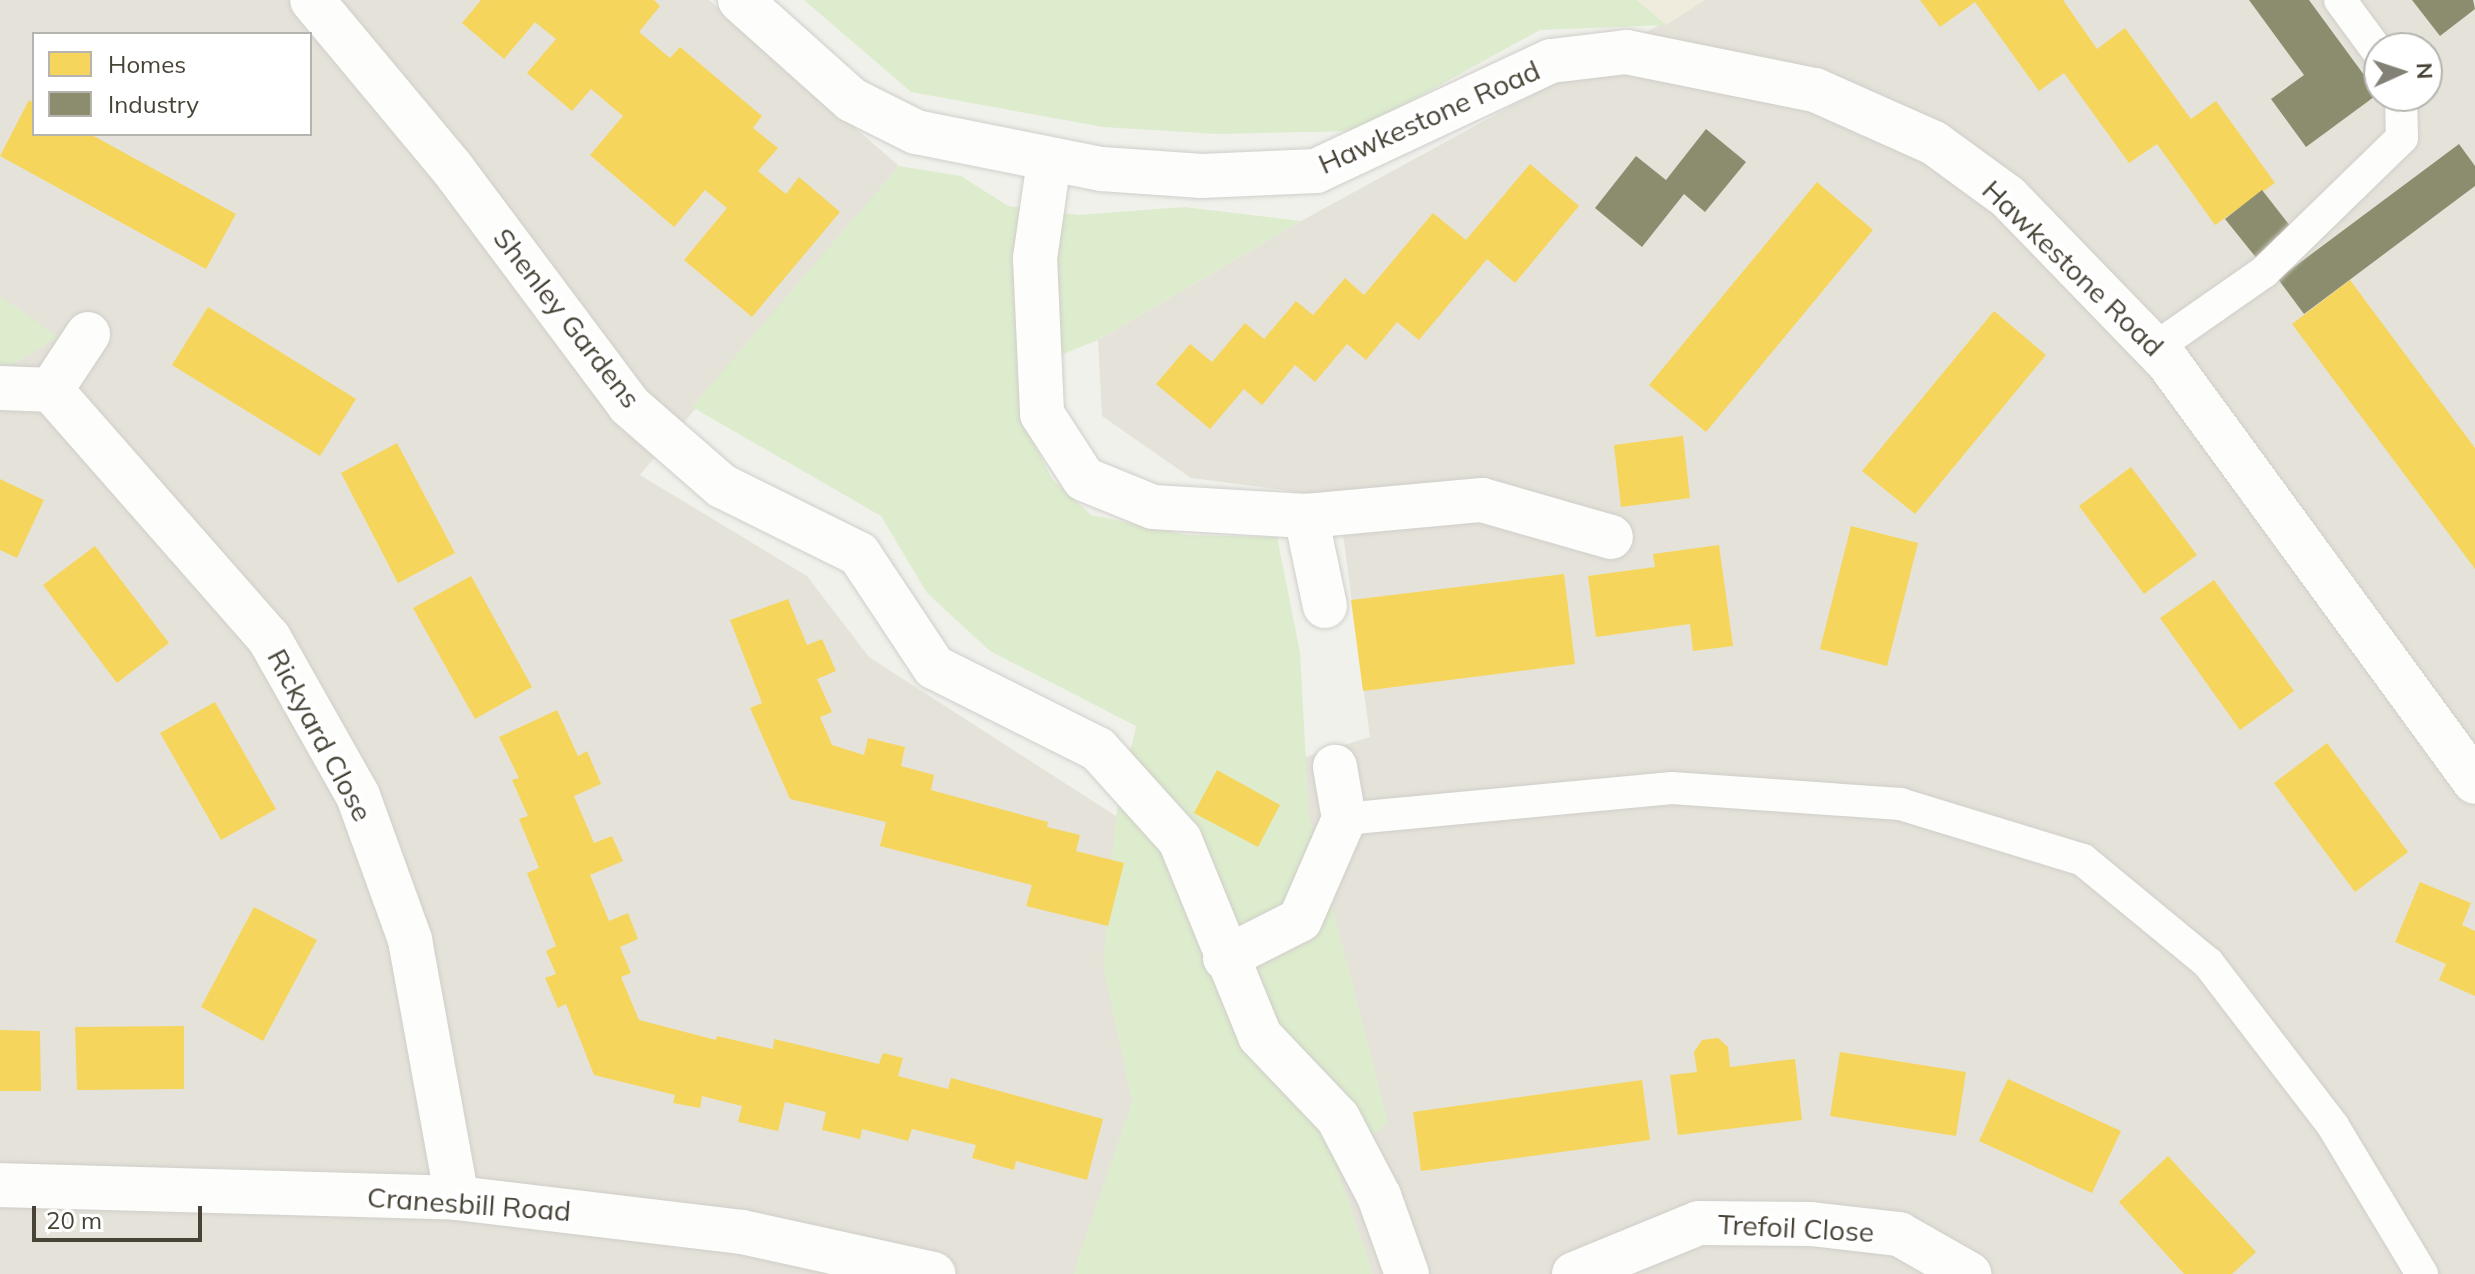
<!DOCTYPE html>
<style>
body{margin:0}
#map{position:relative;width:2475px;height:1274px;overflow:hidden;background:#f1f1ec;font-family:Mulish,sans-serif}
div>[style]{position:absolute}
.residential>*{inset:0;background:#e5e3d9}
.education>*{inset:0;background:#efecde}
.green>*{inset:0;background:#ddeccd}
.homes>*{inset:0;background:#f6d55c}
.industry>*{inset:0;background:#8c8c6e}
.roads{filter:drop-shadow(0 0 2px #d0ceca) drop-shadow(0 0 2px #d0ceca)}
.lane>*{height:32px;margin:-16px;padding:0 16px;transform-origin:16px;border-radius:16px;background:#fdfdfc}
.street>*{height:44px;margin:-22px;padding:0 22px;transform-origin:22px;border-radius:22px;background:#fdfdfc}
span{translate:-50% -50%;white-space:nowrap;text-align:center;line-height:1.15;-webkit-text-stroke:8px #fff;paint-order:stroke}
.street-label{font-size:28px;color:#484337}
.legend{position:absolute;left:32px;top:32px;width:280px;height:104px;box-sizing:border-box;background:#fff;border:2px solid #b6b4af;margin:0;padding:10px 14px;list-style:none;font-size:24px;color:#484337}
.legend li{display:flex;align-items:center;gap:16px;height:40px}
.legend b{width:40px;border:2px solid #b6b4af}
.north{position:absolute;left:2363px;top:32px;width:80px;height:80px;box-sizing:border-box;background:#fff;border:2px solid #b6b4af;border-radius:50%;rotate:87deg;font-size:22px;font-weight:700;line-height:32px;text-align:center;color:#484337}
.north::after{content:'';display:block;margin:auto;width:28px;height:36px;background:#838076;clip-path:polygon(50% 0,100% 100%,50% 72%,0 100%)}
.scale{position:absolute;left:32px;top:1206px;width:170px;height:36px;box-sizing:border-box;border:4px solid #484337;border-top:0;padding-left:10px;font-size:24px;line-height:28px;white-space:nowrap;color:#484337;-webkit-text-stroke:6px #fff;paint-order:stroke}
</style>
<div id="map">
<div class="residential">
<i style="clip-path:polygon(evenodd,0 0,709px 0,899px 166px,640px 475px,807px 576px,869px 657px,1116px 816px,1370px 737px,1338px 497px,1191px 478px,1102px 416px,1098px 340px,1301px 221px,1705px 0,2475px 0,2475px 1274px,0 1274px,0 0,34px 34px,310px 34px,310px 134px,34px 134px,34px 34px,0 0,2379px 48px,2427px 48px,2427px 96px,2379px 96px,2379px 48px)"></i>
</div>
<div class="education">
<i style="clip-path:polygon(1637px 0,1705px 0,1666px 25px)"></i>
</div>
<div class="green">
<i style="clip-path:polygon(804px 0,1637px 0,1666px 25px,1540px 30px,1356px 131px,1218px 134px,1103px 127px,911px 92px)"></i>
<i style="clip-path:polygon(899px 166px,961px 176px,1008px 206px,1078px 215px,1184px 207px,1301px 221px,1098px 340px,1021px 371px,1023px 422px,1052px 479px,1091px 515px,1187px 535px,1277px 537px,1300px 652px,1309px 817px,1388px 1122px,1336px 1165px,1373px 1274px,1073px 1274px,1132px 1102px,1103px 965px,1116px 816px,1136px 726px,990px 651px,927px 593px,881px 516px,692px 407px)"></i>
<i style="clip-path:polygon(0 296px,58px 337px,12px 365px,0 364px)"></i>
</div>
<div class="homes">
<i style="clip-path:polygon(481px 0,654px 0,660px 6px,639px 32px,670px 58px,680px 47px,762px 116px,753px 128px,778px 148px,758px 171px,786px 194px,799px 177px,840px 212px,752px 317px,684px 260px,727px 208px,705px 190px,674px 227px,590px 155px,623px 116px,591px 89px,572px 111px,527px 73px,556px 39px,535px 22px,504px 59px,462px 23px)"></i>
<i style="clip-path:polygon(1920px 0,2063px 0,2097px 49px,2125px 28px,2191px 119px,2216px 101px,2275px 183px,2215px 225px,2157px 144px,2129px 163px,2064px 73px,2039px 91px,1975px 2px,1940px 27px)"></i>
<i style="clip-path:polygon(29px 100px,34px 103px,34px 134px,90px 134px,236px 214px,206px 269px,0 156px)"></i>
<i style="clip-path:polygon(1530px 164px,1579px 206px,1515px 283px,1487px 259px,1419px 340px,1397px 322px,1366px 360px,1347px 344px,1315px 382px,1295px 365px,1262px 405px,1244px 389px,1210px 429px,1156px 384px,1190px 344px,1212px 362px,1245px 323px,1264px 339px,1296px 301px,1313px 315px,1345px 278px,1364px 295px,1433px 213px,1466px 240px)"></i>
<i style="clip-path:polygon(1817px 182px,1873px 230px,1706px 432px,1649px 385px)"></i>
<i style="clip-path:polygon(2350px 280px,2475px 448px,2475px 569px,2292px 324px)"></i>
<i style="clip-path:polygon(208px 307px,356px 399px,320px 456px,172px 365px)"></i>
<i style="clip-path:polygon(1994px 311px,2046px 355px,1915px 514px,1862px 471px)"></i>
<i style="clip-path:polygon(1683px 436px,1690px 498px,1621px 507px,1614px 445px)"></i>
<i style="clip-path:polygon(397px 443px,455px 553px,398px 583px,341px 473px)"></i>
<i style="clip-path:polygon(2131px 467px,2197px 555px,2144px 594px,2079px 506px)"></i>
<i style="clip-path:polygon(0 479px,44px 500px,17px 558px,0 550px)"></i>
<i style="clip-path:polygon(1851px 526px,1918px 543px,1887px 666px,1820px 649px)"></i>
<i style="clip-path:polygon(1719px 545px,1733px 646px,1693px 651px,1690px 624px,1596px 637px,1588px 576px,1655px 567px,1653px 554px)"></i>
<i style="clip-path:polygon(95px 546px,169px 643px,117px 683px,43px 585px)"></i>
<i style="clip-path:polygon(1564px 574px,1575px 664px,1363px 691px,1351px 600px)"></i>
<i style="clip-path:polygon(471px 576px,532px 687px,475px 719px,413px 608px)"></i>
<i style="clip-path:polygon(2214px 580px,2294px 691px,2240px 730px,2160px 618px)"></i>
<i style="clip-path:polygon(788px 599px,807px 645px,822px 639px,836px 671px,817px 679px,832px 712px,820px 717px,832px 745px,864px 755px,868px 738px,905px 747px,901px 766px,934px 775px,931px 790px,1048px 822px,1047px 827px,1080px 835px,1076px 851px,1124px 863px,1108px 926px,1026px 906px,1032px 885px,880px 846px,886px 822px,790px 799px,750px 708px,762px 703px,730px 620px)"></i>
<i style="clip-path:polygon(215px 702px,276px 809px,221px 840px,160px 733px)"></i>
<i style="clip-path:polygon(557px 710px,578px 756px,587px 751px,601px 784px,574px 796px,594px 843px,612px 836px,623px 861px,590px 875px,609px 921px,628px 913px,638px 939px,620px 947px,631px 973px,621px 977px,639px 1020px,716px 1040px,717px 1036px,773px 1049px,774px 1039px,879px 1064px,883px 1053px,903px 1058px,898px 1076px,948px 1089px,951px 1078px,1103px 1119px,1087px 1180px,1016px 1161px,1014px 1170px,972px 1158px,976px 1145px,912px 1129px,908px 1141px,862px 1129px,860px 1139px,822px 1130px,826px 1112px,785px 1102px,778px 1131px,738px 1122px,742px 1106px,702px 1096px,700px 1108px,673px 1103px,675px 1095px,594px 1075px,566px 1004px,558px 1008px,545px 978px,556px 974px,546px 951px,556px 946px,527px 873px,539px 868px,519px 819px,528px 816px,512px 780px,519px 778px,499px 737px)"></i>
<i style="clip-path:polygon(2327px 743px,2408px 852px,2355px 892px,2274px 783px)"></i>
<i style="clip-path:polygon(1217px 770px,1280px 805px,1258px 847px,1194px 813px)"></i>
<i style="clip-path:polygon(2420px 882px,2471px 903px,2462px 925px,2475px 931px,2475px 996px,2439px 980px,2446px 964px,2395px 942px)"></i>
<i style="clip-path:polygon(254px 907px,317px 940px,263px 1041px,201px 1007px)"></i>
<i style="clip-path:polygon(184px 1026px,184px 1089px,77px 1090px,75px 1027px)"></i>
<i style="clip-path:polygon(0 1030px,40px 1031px,41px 1091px,0 1091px)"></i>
<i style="clip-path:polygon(1718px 1038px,1728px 1047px,1730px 1067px,1795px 1059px,1802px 1120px,1678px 1135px,1670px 1075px,1697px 1072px,1694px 1052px,1702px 1040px)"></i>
<i style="clip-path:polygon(1840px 1052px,1966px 1072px,1956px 1136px,1830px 1116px)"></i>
<i style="clip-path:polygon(2008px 1079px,2121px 1131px,2092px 1193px,1979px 1141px)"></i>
<i style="clip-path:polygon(1642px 1080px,1650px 1140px,1421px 1171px,1413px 1112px)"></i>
<i style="clip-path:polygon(2168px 1156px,2256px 1252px,2232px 1274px,2184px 1274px,2119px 1202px)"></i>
</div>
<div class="industry">
<i style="clip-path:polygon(2249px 0,2309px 0,2378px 94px,2306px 147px,2271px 99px,2304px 75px)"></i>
<i style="clip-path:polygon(2412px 0,2473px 0,2475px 9px,2440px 36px)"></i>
<i style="clip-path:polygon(1706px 129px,1746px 162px,1705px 212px,1684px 194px,1642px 247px,1595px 208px,1636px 156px,1666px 180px)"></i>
<i style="clip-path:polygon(2459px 144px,2475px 166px,2475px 186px,2304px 314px,2278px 279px)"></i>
<i style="clip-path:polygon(2262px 190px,2294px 231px,2258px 260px,2225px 219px)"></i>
</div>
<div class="roads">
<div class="lane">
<i style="left:2340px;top:0;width:66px;rotate:53.7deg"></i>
<i style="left:2155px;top:348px;width:133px;rotate:-34.9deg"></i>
<i style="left:2264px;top:272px;width:192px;rotate:-44.2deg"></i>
<i style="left:2402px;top:138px;width:42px;rotate:-91.4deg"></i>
<i style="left:1344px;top:819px;width:329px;rotate:-5.4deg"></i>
<i style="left:1672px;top:788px;width:229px;rotate:4deg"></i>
<i style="left:1900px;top:804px;width:191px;rotate:17deg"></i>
<i style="left:2083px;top:860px;width:162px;rotate:39.5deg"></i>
<i style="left:2208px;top:963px;width:205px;rotate:52.5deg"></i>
<i style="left:2333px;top:1126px;width:173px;rotate:59deg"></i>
</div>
<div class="street">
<i style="left:312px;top:0;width:219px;rotate:50.2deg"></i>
<i style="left:452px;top:168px;width:296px;rotate:53.2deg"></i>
<i style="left:629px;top:405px;width:123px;rotate:41.1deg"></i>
<i style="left:722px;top:486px;width:153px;rotate:26.4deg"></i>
<i style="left:859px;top:554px;width:136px;rotate:56.4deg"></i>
<i style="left:934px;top:667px;width:183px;rotate:26.6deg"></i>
<i style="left:1098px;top:749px;width:122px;rotate:48deg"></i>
<i style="left:1180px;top:840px;width:212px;rotate:67.8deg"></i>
<i style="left:1260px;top:1036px;width:113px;rotate:46.4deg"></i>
<i style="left:1338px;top:1118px;width:88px;rotate:62.3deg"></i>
<i style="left:1379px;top:1196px;width:83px;rotate:70.3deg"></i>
<i style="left:740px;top:0;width:150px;rotate:41.8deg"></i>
<i style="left:852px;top:100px;width:72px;rotate:26.6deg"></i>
<i style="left:916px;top:132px;width:190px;rotate:11.3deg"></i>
<i style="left:1102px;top:169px;width:100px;rotate:4deg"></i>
<i style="left:1202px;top:176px;width:114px;rotate:-2.5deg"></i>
<i style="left:1316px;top:171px;width:259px;rotate:-25.1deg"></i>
<i style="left:1551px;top:61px;width:76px;rotate:-6.8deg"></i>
<i style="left:1626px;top:52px;width:193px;rotate:11.4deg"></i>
<i style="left:1815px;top:90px;width:130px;rotate:24deg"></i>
<i style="left:1934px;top:143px;width:92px;rotate:36.1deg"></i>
<i style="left:2008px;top:197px;width:230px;rotate:45.9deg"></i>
<i style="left:2168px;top:362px;width:520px;rotate:53.83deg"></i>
<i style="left:1049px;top:161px;width:98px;rotate:98.2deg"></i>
<i style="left:1035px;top:258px;width:156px;rotate:87.4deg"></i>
<i style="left:1042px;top:414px;width:77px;rotate:57.1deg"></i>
<i style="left:1084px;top:479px;width:74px;rotate:22.1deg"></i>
<i style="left:1153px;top:507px;width:153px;rotate:3.4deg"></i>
<i style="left:1306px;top:516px;width:177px;rotate:-5.2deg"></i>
<i style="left:1482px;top:500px;width:134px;rotate:16deg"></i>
<i style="left:88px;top:334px;width:67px;rotate:123.5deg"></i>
<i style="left:51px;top:390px;width:330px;rotate:48.7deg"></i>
<i style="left:269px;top:638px;width:181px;rotate:60.6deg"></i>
<i style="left:358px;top:796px;width:153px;rotate:70.1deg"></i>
<i style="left:410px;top:940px;width:262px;rotate:79.7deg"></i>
<i style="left:0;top:388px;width:51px;rotate:2.2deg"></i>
<i style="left:1306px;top:516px;width:92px;rotate:78.1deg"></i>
<i style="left:1225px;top:958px;width:84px;rotate:-26.9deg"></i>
<i style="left:1300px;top:920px;width:110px;rotate:-66.5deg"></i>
<i style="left:1344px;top:819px;width:53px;rotate:-99.8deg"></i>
<i style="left:0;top:1185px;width:457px;rotate:1.6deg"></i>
<i style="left:457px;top:1198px;width:287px;rotate:6.8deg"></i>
<i style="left:742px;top:1232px;width:196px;rotate:12.4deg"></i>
<i style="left:1574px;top:1274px;width:135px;rotate:-22.2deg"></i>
<i style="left:1699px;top:1223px;width:112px;rotate:0.5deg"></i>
<i style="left:1811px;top:1224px;width:89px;rotate:6.5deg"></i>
<i style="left:1899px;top:1234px;width:81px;rotate:29.7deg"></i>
</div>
</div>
<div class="street-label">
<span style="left:1429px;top:117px;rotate:-24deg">Hawkestone Road</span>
<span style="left:2073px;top:268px;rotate:44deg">Hawkestone Road</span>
<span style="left:567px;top:318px;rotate:52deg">Shenley Gardens</span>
<span style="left:320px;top:735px;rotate:62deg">Rickyard Close</span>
<span style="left:469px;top:1204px;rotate:4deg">Cranesbill Road</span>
<span style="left:1796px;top:1228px;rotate:3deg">Trefoil Close</span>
</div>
<ul class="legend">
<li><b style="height:22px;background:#f6d55c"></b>Homes</li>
<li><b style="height:22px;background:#8c8c6e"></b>Industry</li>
</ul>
<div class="north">N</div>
<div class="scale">20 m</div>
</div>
